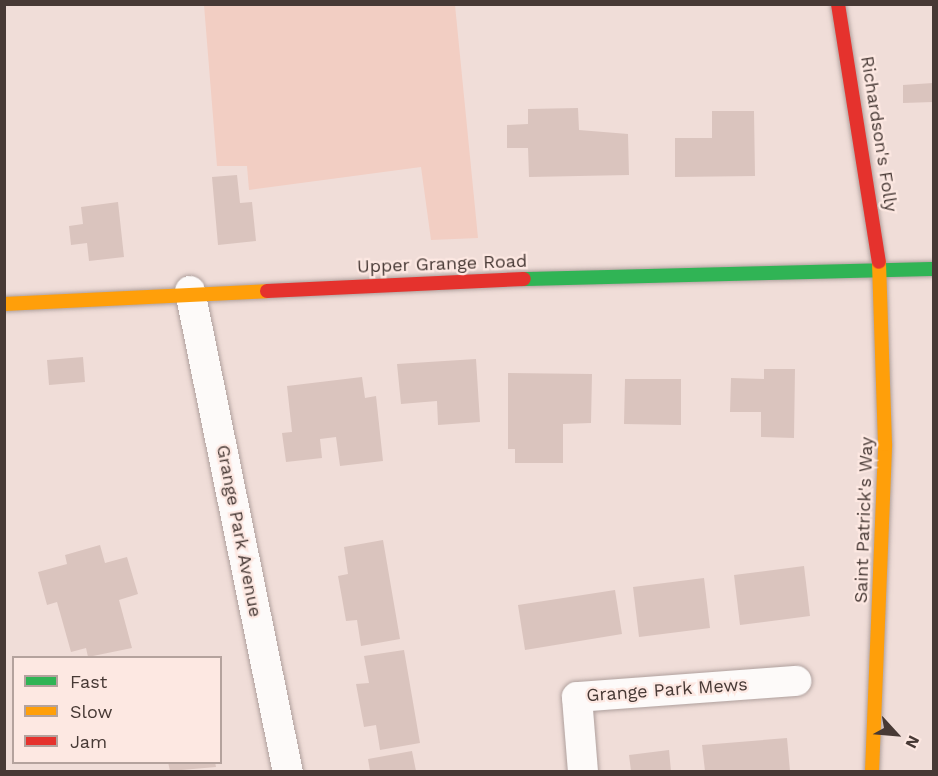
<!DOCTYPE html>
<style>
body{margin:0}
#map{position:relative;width:938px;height:776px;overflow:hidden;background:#f0ddd8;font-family:"Work Sans",sans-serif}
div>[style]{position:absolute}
.green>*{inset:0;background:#f2cec3}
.building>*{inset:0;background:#dac4be}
.roads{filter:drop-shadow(0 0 2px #afa09d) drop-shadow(0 0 2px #afa09d)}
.street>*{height:30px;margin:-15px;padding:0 15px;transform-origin:15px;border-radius:15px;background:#fdfaf9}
.fast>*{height:14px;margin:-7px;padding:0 7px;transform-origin:7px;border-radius:7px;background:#30b455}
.slow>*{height:14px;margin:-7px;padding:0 7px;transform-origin:7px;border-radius:7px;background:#ff9f0a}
.jam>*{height:14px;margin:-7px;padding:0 7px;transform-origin:7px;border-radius:7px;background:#e5322d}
span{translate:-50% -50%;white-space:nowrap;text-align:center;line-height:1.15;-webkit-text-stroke:4.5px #fde8e2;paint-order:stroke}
.street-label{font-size:18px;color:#473935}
.frame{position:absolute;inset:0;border:6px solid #473935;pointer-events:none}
.legend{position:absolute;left:12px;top:656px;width:210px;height:108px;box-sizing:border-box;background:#fde8e2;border:2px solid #b4a29d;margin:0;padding:8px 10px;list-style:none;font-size:18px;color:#473935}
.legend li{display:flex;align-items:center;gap:12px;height:30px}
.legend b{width:30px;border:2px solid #b4a29d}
.north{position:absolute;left:866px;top:704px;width:60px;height:60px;-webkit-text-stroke:4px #fde8e2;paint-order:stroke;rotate:116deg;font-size:16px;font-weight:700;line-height:24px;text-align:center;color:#473935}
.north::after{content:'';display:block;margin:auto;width:21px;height:27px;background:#473935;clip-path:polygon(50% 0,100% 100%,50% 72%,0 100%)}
</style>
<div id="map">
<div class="green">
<i style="clip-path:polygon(204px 5px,455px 5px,478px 238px,431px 240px,421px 167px,249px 190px,247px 166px,217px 166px)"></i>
</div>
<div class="building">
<i style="clip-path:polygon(933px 83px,933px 102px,903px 103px,903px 85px)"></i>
<i style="clip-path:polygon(578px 108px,579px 130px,628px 134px,629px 175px,529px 177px,528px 148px,507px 148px,507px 125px,528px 124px,528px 109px)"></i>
<i style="clip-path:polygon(712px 111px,754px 111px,755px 176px,675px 177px,675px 138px,712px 138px)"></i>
<i style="clip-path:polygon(237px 175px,240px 203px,252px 202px,256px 241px,218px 245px,212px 177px)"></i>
<i style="clip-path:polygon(118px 202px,124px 257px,89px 261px,87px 243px,71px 245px,69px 226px,83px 224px,81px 207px)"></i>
<i style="clip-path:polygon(83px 357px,85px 382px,49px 385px,47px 360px)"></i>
<i style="clip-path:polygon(476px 359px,480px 422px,438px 425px,437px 401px,401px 404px,397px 364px)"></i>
<i style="clip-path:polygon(764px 369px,795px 369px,794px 438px,761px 437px,761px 412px,730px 412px,731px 378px,764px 379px)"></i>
<i style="clip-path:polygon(508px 373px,592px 374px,591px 423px,563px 424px,563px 463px,515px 463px,515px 449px,508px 449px)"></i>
<i style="clip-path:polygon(362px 377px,365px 398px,376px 396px,383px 461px,340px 466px,336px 437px,320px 439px,322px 458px,286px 462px,282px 433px,292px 432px,287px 386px)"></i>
<i style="clip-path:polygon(625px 379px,681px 379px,681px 425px,624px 424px)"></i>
<i style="clip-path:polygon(383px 540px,400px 639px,361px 646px,357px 620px,346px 621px,342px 598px,338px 576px,348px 574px,344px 547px)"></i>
<i style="clip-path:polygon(100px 545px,105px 563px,127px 557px,138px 594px,119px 600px,132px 648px,88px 657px,86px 648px,71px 652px,57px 602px,47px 605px,38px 572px,67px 564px,65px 555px)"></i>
<i style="clip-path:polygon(804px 566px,810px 616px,740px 625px,734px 575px)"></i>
<i style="clip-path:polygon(704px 578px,710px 628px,639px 637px,633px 587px)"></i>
<i style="clip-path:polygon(615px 590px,622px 634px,525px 650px,518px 605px)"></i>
<i style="clip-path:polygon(404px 650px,420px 743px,380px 750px,376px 725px,364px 727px,356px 684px,369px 683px,364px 656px)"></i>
<i style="clip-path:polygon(787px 738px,790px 771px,705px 771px,702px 745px)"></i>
<i style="clip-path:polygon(669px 750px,671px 771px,631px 771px,629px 755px)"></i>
<i style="clip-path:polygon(412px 751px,416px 771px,370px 771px,368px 759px)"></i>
<i style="clip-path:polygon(168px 762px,215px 762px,216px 767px,170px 771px)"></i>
</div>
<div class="roads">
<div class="street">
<i style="left:190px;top:291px;width:491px;rotate:78.5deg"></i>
<i style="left:583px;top:772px;width:75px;rotate:-94.6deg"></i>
<i style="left:577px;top:697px;width:220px;rotate:-4.2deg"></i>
</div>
<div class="fast">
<i style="left:524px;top:279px;width:410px;rotate:-1.4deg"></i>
</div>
<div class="slow">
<i style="left:4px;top:304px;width:263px;rotate:-2.8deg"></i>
<i style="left:872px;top:772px;width:328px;rotate:-87.7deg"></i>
<i style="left:885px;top:444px;width:182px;rotate:-91.9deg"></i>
</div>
<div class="jam">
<i style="left:838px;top:4px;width:261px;rotate:81deg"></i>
<i style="left:267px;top:291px;width:257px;rotate:-2.7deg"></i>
</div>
</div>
<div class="street-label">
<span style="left:879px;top:134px;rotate:81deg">Richardson's Folly</span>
<span style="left:442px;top:264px;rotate:-2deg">Upper Grange Road</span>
<span style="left:864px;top:520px;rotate:-88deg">Saint Patrick's Way</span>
<span style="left:239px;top:531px;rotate:79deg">Grange Park Avenue</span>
<span style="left:667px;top:690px;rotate:-4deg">Grange Park Mews</span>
</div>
<div class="frame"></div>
<ul class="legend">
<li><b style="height:8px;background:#30b455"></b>Fast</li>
<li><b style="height:8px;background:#ff9f0a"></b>Slow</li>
<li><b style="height:8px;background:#e5322d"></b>Jam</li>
</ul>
<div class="north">N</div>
</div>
